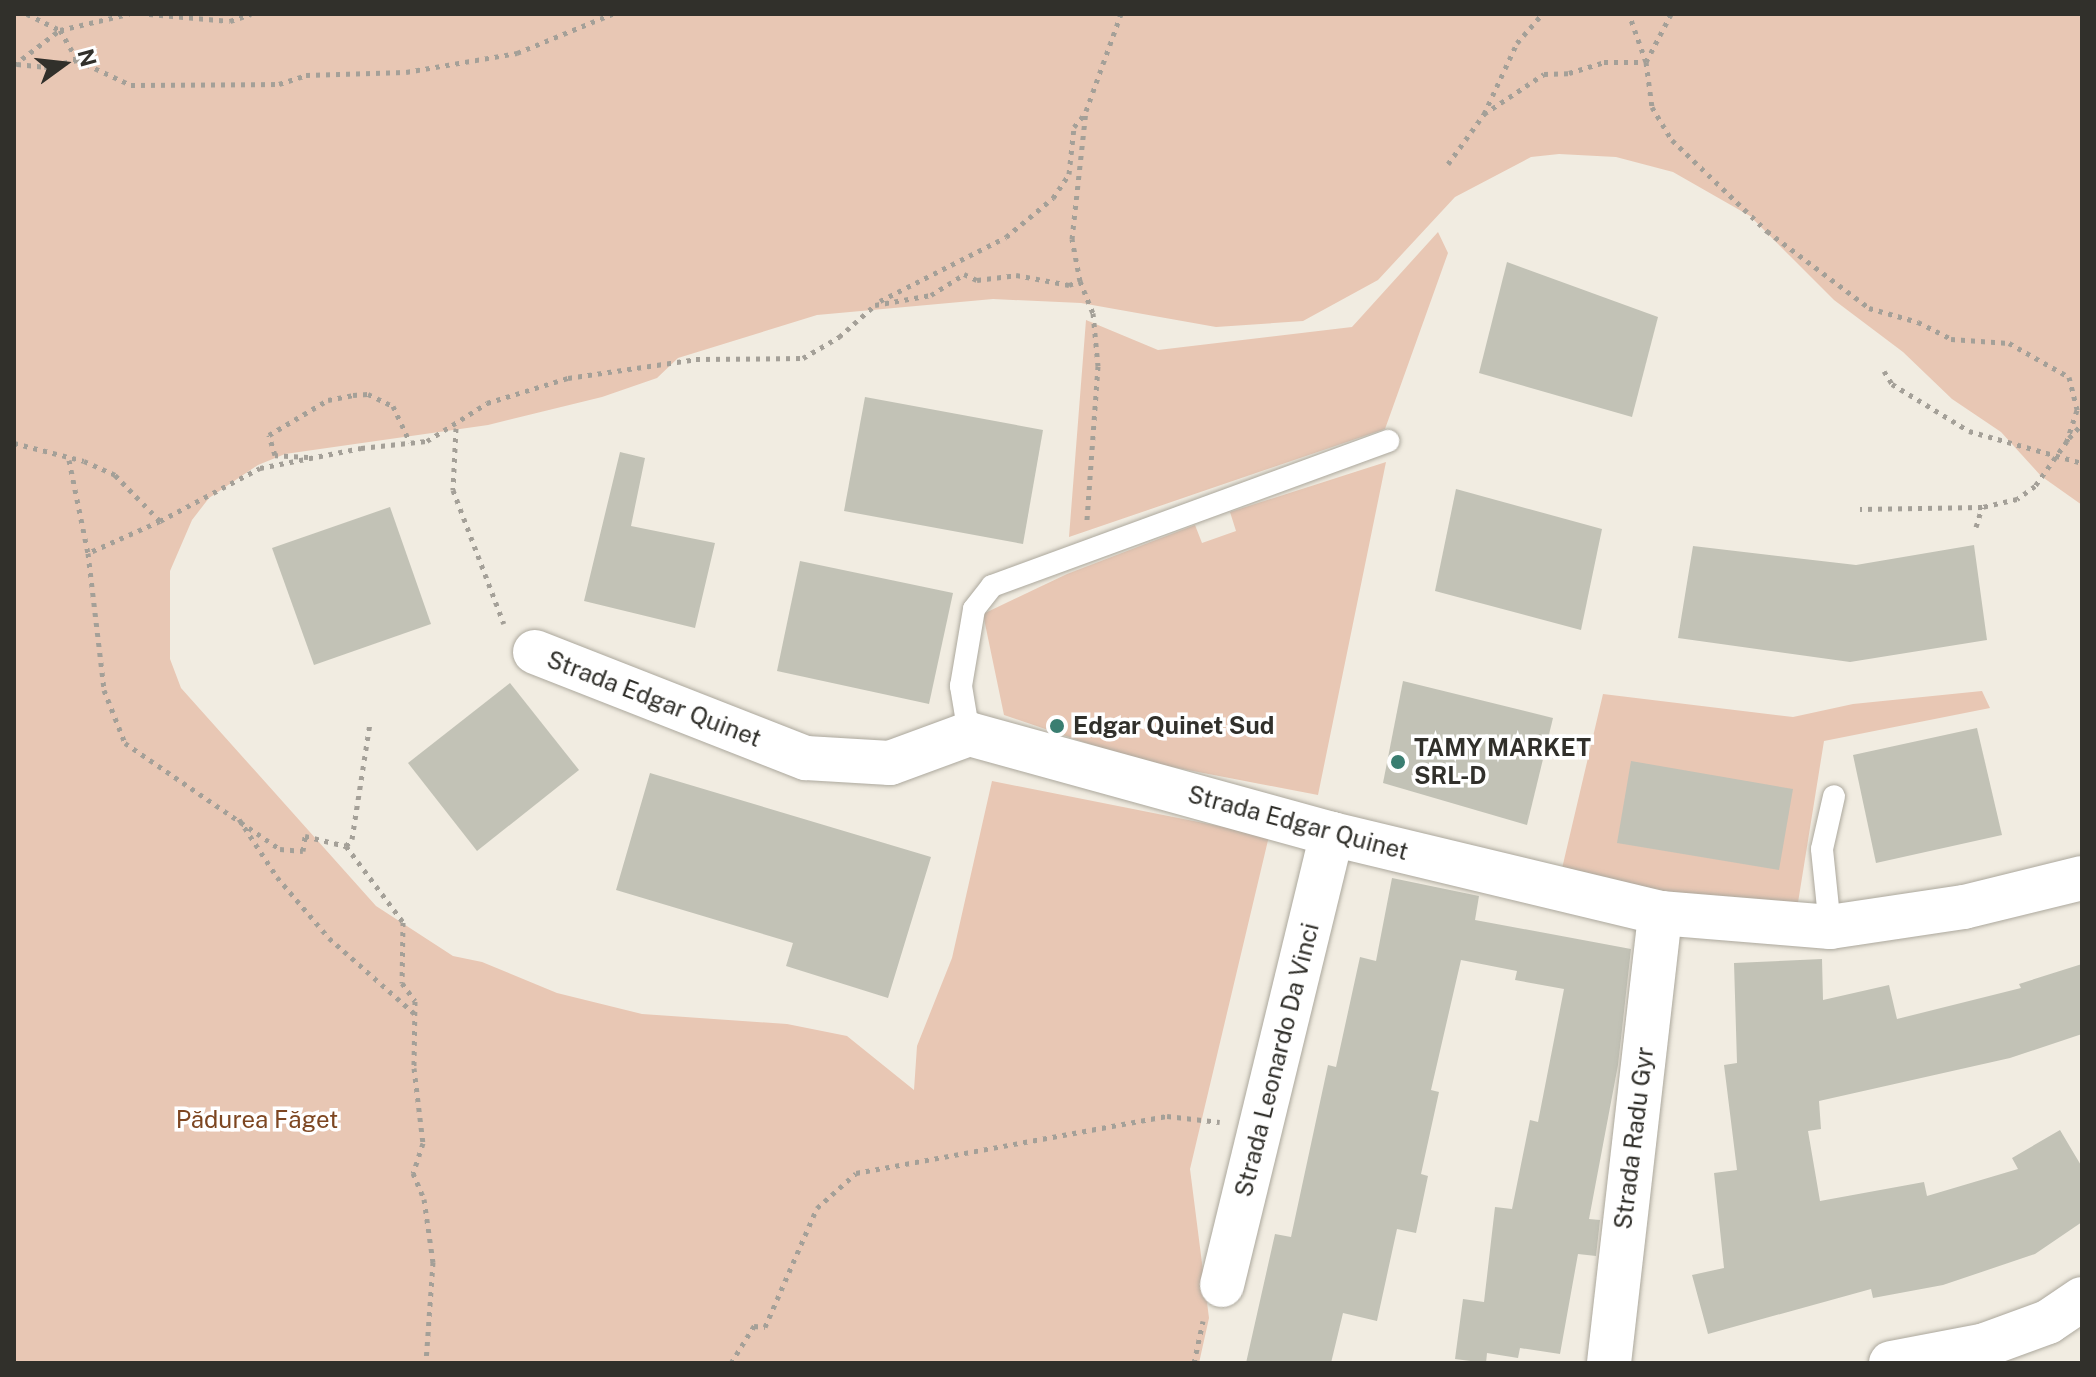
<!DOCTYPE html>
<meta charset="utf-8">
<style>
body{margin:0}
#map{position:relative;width:2096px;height:1377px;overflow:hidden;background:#f1ece1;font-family:"Public Sans",sans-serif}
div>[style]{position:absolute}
.green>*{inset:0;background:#e8c7b4}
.building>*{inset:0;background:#c2c2b6}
.path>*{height:5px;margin-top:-2.5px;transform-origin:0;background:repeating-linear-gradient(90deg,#a4a098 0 4px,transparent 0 10px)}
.roads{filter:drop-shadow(0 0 2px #aca89d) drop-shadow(0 0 2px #aca89d)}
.lane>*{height:22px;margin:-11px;padding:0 11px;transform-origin:11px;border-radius:11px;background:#fff}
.street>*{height:44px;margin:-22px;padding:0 22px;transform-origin:22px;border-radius:22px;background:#fff}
.dots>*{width:22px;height:22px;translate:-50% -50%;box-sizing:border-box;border:4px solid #fff;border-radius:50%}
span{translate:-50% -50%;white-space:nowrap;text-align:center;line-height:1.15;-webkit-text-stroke:7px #fff;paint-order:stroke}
.street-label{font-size:24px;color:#31302b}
.poi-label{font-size:24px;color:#31302b;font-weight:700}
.left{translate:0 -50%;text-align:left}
.park-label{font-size:24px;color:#7d4621}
.frame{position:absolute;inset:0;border:16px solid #31302b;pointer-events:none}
.north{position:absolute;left:24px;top:24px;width:80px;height:80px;-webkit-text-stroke:6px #fff;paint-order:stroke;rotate:75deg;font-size:22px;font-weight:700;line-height:32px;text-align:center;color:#31302b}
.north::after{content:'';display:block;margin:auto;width:28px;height:36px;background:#31302b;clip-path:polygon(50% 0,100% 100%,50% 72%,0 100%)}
</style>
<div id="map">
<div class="green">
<i style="clip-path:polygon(14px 14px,2082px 14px,2082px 505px,2041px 476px,2001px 432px,1952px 399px,1903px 352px,1834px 300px,1750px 216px,1673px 172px,1616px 157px,1559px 154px,1531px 157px,1455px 197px,1378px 280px,1303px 321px,1216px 327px,1081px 303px,993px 299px,817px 315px,678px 358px,657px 378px,602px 397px,488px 425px,285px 454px,258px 465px,209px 498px,192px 520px,170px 571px,170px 659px,181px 688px,376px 906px,453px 956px,482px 962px,557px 993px,642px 1014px,787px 1024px,847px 1036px,914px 1090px,917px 1046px,952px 958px,992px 781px,1269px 836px,1190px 1169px,1209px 1318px,1199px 1363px,14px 1363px)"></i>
<i style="clip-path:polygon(1438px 232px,1448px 253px,1385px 429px,1069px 537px,1086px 320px,1158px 350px,1352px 327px)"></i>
<i style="clip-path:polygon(1386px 462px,1318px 795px,1136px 760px,1004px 715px,983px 614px,1067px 574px,1195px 525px,1202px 543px,1236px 531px,1230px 512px)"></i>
<i style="clip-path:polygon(1982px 691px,1990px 708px,1824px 741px,1796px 915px,1560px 877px,1603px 694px,1793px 717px,1853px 704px)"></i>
</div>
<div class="building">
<i style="clip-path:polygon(1507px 262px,1658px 317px,1632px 417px,1479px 373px)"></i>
<i style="clip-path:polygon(865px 397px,1043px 430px,1023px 544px,844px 511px)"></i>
<i style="clip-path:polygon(620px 452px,645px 458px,631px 526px,715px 543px,695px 628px,584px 601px)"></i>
<i style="clip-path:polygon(1456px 489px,1602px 529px,1581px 630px,1435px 591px)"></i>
<i style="clip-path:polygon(390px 507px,431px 624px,314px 665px,272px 548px)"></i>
<i style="clip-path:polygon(1974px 545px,1987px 640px,1850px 662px,1678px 638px,1693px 546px,1856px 565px)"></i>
<i style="clip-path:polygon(800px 561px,953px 593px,929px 704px,777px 671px)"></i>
<i style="clip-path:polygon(1403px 681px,1553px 718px,1527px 825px,1383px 783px)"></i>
<i style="clip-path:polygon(510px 683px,579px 770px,477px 851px,408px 763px)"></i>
<i style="clip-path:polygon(1977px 728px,2002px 835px,1876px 863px,1853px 755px)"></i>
<i style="clip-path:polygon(1631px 761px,1793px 789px,1779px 870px,1617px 843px)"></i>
<i style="clip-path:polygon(650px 773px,931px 857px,888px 998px,786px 966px,793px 943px,616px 890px)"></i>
<i style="clip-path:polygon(1392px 878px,1479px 896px,1475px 920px,1631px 949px,1618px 1065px,1589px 1219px,1600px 1220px,1596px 1256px,1578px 1254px,1560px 1354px,1520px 1348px,1518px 1358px,1487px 1353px,1486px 1363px,1455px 1359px,1463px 1299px,1484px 1302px,1495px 1207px,1512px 1209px,1530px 1120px,1538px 1122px,1564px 989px,1515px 980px,1517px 971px,1461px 960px,1431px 1090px,1439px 1092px,1421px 1174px,1428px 1176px,1416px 1233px,1397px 1229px,1377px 1321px,1343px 1313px,1331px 1363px,1246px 1363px,1275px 1234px,1291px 1237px,1328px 1065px,1336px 1067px,1360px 957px,1376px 961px)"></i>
<i style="clip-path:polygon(1822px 959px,1823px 1000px,1889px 985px,1897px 1019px,2021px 988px,2019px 984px,2082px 964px,2082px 1034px,2010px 1058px,1819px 1101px,1821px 1129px,1808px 1131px,1820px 1201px,1924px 1182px,1927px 1196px,2018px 1169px,2012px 1158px,2060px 1130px,2082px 1167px,2082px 1222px,2035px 1254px,1943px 1285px,1873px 1298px,1871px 1289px,1708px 1334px,1692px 1275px,1724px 1268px,1714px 1173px,1737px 1170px,1724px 1065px,1737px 1063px,1734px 963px)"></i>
</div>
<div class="path">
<i style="left:27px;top:14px;width:37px;rotate:26deg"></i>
<i style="left:60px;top:30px;width:34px;rotate:60deg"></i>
<i style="left:77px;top:60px;width:60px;rotate:24.8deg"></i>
<i style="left:131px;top:85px;width:148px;rotate:-0.4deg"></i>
<i style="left:279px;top:84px;width:28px;rotate:-18deg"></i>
<i style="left:306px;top:75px;width:100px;rotate:-1.7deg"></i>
<i style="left:406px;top:72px;width:113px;rotate:-9.7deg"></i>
<i style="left:517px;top:53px;width:103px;rotate:-22.3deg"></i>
<i style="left:149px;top:14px;width:81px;rotate:4.9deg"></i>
<i style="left:230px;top:21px;width:22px;rotate:-18deg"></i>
<i style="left:1671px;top:14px;width:54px;rotate:117.5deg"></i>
<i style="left:1646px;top:62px;width:45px;rotate:82.4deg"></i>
<i style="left:1652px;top:107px;width:39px;rotate:59deg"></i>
<i style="left:1672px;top:140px;width:132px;rotate:43.8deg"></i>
<i style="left:1767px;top:231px;width:128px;rotate:37deg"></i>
<i style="left:1869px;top:308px;width:51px;rotate:15.9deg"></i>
<i style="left:1918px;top:322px;width:37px;rotate:27deg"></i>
<i style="left:1951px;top:339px;width:58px;rotate:3.9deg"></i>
<i style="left:2009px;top:343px;width:69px;rotate:29.5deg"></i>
<i style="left:2069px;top:377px;width:34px;rotate:76deg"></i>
<i style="left:2077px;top:410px;width:33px;rotate:108deg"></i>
<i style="left:2067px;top:441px;width:55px;rotate:125.4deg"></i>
<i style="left:2035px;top:486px;width:22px;rotate:144deg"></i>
<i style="left:2017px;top:499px;width:36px;rotate:167deg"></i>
<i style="left:1982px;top:507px;width:122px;rotate:179.1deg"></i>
<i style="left:17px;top:64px;width:27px;rotate:6deg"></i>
<i style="left:44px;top:67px;width:34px;rotate:-12deg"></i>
<i style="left:14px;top:65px;width:58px;rotate:-37.3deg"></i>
<i style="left:60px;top:30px;width:71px;rotate:-13.1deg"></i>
<i style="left:1484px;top:114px;width:72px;rotate:-33.7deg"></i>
<i style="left:1544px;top:74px;width:25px;rotate:-2deg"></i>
<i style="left:1569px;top:73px;width:37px;rotate:-17deg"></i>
<i style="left:1604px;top:62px;width:42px"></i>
<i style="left:1646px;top:62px;width:51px;rotate:-109.5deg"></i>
<i style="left:1448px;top:164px;width:62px;rotate:-54.2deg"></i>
<i style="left:1484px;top:114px;width:78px;rotate:-65.1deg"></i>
<i style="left:1517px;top:43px;width:38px;rotate:-49deg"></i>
<i style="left:1080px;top:281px;width:35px;rotate:68deg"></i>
<i style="left:1093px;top:313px;width:53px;rotate:84.6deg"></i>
<i style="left:1098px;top:366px;width:155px;rotate:94.1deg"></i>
<i style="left:880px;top:301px;width:141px;rotate:-26.9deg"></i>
<i style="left:1006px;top:237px;width:61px;rotate:-39.7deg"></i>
<i style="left:1053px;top:198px;width:29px;rotate:-56deg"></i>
<i style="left:1069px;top:174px;width:47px;rotate:-83.9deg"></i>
<i style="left:1074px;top:127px;width:19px;rotate:-51deg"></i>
<i style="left:1884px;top:371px;width:15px;rotate:58deg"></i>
<i style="left:1892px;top:384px;width:90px;rotate:31.4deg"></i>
<i style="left:1969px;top:431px;width:117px;rotate:15.8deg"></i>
<i style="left:456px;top:428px;width:62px;rotate:92.8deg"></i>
<i style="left:453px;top:490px;width:143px;rotate:69.2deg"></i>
<i style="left:2069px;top:438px;width:19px;rotate:-47deg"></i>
<i style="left:14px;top:443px;width:72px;rotate:14.4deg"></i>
<i style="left:84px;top:461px;width:34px;rotate:24deg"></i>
<i style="left:115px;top:475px;width:64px;rotate:45.6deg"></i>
<i style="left:160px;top:521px;width:113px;rotate:-27.9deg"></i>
<i style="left:260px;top:468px;width:103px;rotate:-11.2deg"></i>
<i style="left:361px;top:448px;width:66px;rotate:-6.1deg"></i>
<i style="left:427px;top:441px;width:71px;rotate:-32.3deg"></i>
<i style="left:487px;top:403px;width:85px;rotate:-17.2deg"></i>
<i style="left:568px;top:378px;width:129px;rotate:-8.4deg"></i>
<i style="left:696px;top:359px;width:107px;rotate:-0.5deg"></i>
<i style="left:803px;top:358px;width:42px;rotate:-30.3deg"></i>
<i style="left:839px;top:337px;width:48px;rotate:-41.6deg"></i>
<i style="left:875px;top:305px;width:57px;rotate:-10.1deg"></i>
<i style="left:931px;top:295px;width:39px;rotate:-32deg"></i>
<i style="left:964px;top:274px;width:14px;rotate:25deg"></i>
<i style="left:977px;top:280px;width:39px;rotate:-7deg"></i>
<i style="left:1016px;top:275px;width:54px;rotate:10.7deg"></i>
<i style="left:1069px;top:285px;width:12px;rotate:-20deg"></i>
<i style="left:1080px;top:281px;width:43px;rotate:-100.8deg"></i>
<i style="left:1072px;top:239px;width:129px;rotate:-83.8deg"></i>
<i style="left:1086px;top:111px;width:103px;rotate:-70.2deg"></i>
<i style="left:308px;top:457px;width:33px;rotate:-177deg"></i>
<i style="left:275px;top:455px;width:21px;rotate:-107deg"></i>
<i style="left:269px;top:435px;width:69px;rotate:-30.7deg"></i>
<i style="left:328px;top:400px;width:25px;rotate:-11deg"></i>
<i style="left:353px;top:395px;width:15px;rotate:-4deg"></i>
<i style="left:368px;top:394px;width:28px;rotate:26deg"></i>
<i style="left:393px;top:406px;width:40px;rotate:65deg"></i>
<i style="left:69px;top:460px;width:95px;rotate:78.5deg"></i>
<i style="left:160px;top:521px;width:79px;rotate:156deg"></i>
<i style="left:88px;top:553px;width:138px;rotate:83.3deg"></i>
<i style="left:104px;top:690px;width:57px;rotate:68.4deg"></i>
<i style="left:125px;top:743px;width:188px;rotate:34.4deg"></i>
<i style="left:280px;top:849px;width:23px;rotate:5deg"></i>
<i style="left:303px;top:851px;width:15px;rotate:-82deg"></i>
<i style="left:305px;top:836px;width:42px;rotate:13.7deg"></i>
<i style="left:346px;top:846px;width:9px;rotate:-49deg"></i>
<i style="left:352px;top:839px;width:117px;rotate:-81.2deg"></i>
<i style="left:1976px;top:527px;width:21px;rotate:-73deg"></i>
<i style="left:239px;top:819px;width:69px;rotate:56.8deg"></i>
<i style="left:277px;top:877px;width:80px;rotate:49.6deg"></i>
<i style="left:329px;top:938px;width:115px;rotate:41.5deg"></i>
<i style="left:346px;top:846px;width:95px;rotate:53.1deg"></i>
<i style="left:403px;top:922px;width:61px;rotate:90.9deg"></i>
<i style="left:402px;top:983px;width:22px;rotate:54deg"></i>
<i style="left:415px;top:1001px;width:67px;rotate:90.9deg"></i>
<i style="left:414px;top:1068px;width:76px;rotate:83.2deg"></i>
<i style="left:423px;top:1143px;width:32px;rotate:108deg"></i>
<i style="left:413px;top:1173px;width:28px;rotate:67deg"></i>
<i style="left:424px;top:1199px;width:64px;rotate:81.9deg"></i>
<i style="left:433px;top:1262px;width:101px;rotate:94deg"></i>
<i style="left:731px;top:1363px;width:44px;rotate:-58.1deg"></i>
<i style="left:754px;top:1326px;width:11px;rotate:5deg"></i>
<i style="left:765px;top:1327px;width:130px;rotate:-66.4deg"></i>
<i style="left:817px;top:1208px;width:52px;rotate:-41.9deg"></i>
<i style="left:856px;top:1173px;width:316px;rotate:-10.4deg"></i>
<i style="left:1167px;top:1116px;width:53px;rotate:6.5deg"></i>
<i style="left:1194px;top:1363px;width:43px;rotate:-77.9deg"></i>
</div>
<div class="roads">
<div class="lane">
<i style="left:969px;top:734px;width:49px;rotate:-99.5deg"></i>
<i style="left:961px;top:686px;width:78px;rotate:-80.4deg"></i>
<i style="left:974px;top:609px;width:29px;rotate:-52deg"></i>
<i style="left:992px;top:586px;width:422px;rotate:-20.1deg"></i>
<i style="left:1830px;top:927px;width:78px;rotate:-95.9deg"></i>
<i style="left:1822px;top:849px;width:54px;rotate:-77.2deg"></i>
</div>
<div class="street">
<i style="left:535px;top:652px;width:291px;rotate:21.4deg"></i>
<i style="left:806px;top:758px;width:84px;rotate:3.4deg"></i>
<i style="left:890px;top:763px;width:84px;rotate:-20.2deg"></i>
<i style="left:969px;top:734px;width:377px;rotate:15.4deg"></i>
<i style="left:1332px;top:834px;width:337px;rotate:13.5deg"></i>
<i style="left:1660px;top:913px;width:171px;rotate:4.7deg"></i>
<i style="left:1830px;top:927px;width:135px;rotate:-8.5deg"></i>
<i style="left:1964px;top:907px;width:122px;rotate:-13.8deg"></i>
<i style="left:1222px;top:1285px;width:464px;rotate:-76.3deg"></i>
<i style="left:1609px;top:1363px;width:453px;rotate:-83.5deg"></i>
<i style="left:1891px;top:1363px;width:96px;rotate:-10.8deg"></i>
<i style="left:1985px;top:1345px;width:67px;rotate:-20.1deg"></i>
<i style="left:2048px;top:1322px;width:41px;rotate:-34.1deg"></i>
</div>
</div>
<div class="dots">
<i style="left:1057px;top:726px;background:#3a7e71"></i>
<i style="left:1398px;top:762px;background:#3a7e71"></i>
</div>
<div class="street-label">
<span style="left:654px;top:699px;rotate:21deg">Strada Edgar Quinet</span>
<span style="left:1298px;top:823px;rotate:15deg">Strada Edgar Quinet</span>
<span style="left:1277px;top:1060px;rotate:-76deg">Strada Leonardo Da Vinci</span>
<span style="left:1634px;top:1138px;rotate:-83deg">Strada Radu Gyr</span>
</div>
<div class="poi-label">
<span class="left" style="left:1073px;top:726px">Edgar Quinet Sud</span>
<span class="left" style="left:1414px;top:762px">TAMY MARKET<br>SRL-D</span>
</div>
<div class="park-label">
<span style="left:257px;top:1120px">Pădurea Făget</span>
</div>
<div class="frame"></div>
<div class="north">N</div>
</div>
